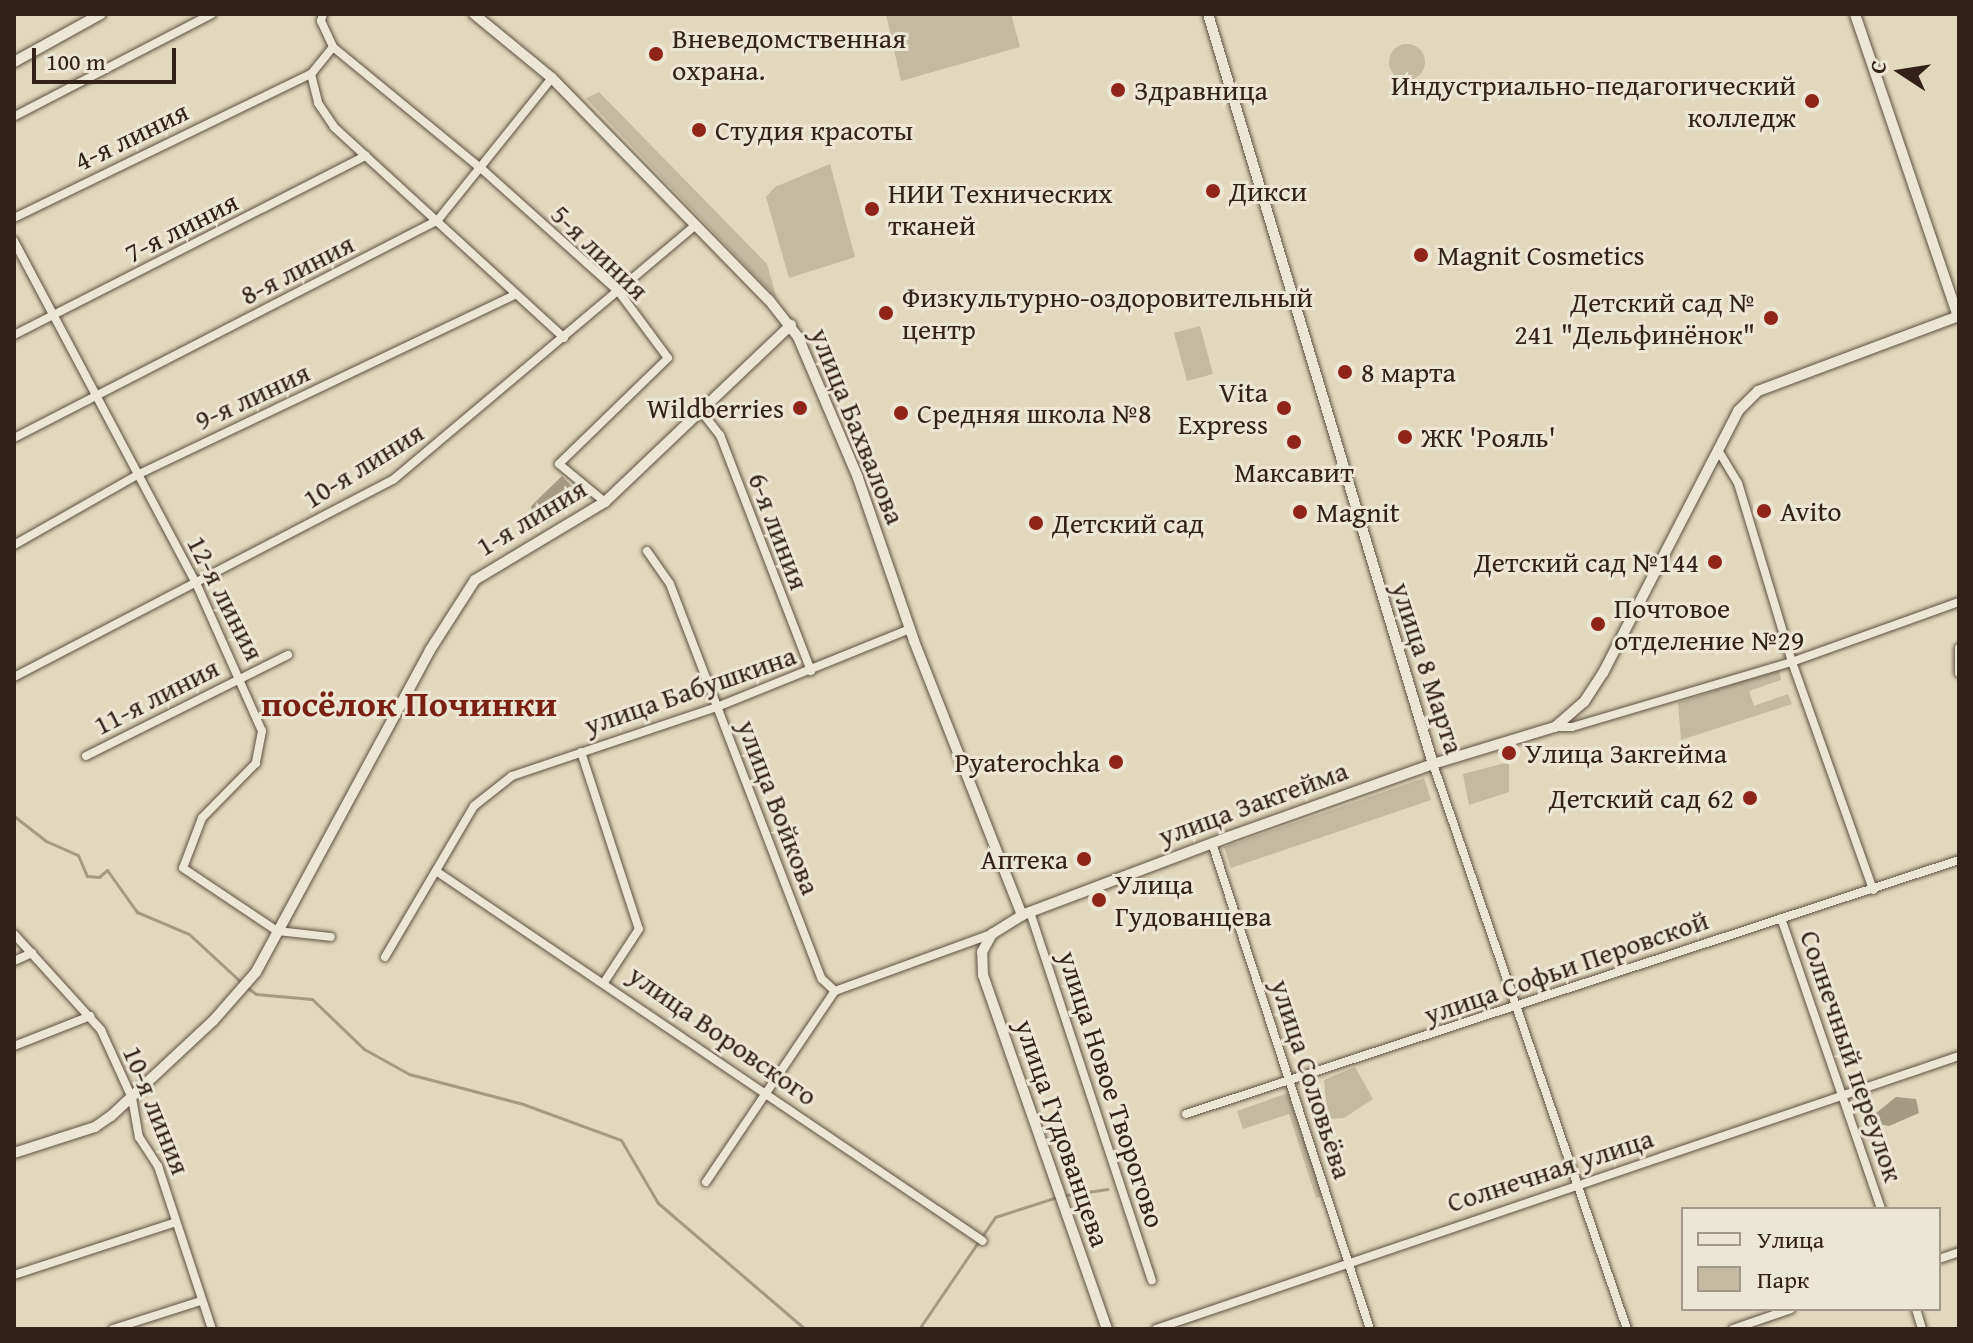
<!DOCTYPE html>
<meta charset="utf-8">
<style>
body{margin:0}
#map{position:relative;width:1973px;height:1343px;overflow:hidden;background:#e2d8bd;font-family:"Gentium Book Plus",serif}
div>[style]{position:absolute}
.green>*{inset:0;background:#c4b9a1}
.round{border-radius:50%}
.water>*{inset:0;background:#a79a85}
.stream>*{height:3px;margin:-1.5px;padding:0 1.5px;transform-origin:1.5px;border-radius:1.5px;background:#a79a85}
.roads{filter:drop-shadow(0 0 2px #605041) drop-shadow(0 0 2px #605041)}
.minor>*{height:8px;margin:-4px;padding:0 4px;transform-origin:4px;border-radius:4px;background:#ece6d4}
.tertiary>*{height:10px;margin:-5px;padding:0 5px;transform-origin:5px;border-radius:5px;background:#ece6d4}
.dots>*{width:22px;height:22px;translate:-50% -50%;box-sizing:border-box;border:4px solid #ece6d4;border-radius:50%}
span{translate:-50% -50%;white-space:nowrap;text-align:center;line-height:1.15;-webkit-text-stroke:6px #ece6d4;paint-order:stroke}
.poi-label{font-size:28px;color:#342218}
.left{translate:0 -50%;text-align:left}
.right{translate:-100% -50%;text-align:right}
.street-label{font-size:28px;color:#342218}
.district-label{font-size:36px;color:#7a1f14;font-weight:700}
.frame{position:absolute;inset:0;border:16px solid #342218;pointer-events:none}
.legend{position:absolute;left:1681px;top:1207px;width:260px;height:104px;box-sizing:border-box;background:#ece6d4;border:2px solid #a29889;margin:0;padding:10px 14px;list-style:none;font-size:24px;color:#342218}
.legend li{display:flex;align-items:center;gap:16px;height:40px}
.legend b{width:40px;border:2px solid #a29889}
.north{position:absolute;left:1861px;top:32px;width:80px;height:80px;-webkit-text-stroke:6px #ece6d4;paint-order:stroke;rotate:282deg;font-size:22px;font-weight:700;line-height:32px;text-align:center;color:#342218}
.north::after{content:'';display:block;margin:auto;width:28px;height:36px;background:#342218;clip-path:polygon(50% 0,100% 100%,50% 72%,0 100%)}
.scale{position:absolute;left:32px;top:48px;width:144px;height:36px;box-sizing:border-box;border:4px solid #342218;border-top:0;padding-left:10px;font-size:24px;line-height:28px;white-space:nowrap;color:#342218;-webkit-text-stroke:6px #ece6d4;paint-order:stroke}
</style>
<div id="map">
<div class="green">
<i style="clip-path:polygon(886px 14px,1011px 14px,1020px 47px,901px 81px)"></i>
<i class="round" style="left:1389px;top:44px;width:36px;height:36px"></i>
<i style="clip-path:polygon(599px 92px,767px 264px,777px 299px,586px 98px)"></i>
<i style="clip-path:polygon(830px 164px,855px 257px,789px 278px,766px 197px,775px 187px)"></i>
<i style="clip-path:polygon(1200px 326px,1213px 374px,1187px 381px,1174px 333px)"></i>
<i style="clip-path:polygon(1779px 669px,1781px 680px,1749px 691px,1754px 706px,1788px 694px,1792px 704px,1681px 740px,1678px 703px)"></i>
<i style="clip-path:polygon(1509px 762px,1509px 792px,1469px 805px,1463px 774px)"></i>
<i style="clip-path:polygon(1424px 778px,1431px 800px,1231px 868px,1224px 847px)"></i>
<i style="clip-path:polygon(1355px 1067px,1373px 1099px,1344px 1118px,1328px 1119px,1324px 1080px)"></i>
<i style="clip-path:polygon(1288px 1093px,1323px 1196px,1316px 1198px,1289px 1114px,1243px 1129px,1237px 1111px)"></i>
</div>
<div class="water">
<i style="clip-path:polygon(562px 476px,582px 497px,547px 523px,533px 519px,531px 506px)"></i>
<i style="clip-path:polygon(1896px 1097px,1916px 1099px,1919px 1113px,1889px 1126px,1874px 1123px,1876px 1113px)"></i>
</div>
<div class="stream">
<i style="left:14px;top:816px;width:41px;rotate:38deg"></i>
<i style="left:46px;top:841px;width:35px;rotate:24deg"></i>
<i style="left:78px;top:855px;width:23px;rotate:67deg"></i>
<i style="left:87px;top:876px;width:12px;rotate:5deg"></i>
<i style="left:99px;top:877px;width:11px;rotate:-41deg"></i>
<i style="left:107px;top:870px;width:52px;rotate:54.5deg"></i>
<i style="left:137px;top:912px;width:56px;rotate:22.9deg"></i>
<i style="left:189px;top:934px;width:72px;rotate:42.8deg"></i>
<i style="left:248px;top:988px;width:10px;rotate:37deg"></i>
<i style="left:256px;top:994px;width:56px;rotate:5.1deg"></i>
<i style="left:312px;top:999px;width:72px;rotate:43.9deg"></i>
<i style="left:364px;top:1049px;width:51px;rotate:29.1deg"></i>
<i style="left:409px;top:1074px;width:118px;rotate:14.7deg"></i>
<i style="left:523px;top:1104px;width:104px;rotate:20.2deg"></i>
<i style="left:621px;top:1140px;width:73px;rotate:59.6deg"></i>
<i style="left:658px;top:1203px;width:194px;rotate:40.6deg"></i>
<i style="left:919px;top:1329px;width:135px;rotate:-55.8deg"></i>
<i style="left:995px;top:1217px;width:68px;rotate:-17.9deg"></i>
<i style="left:1060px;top:1196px;width:48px;rotate:-8.5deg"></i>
</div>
<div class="roads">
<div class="minor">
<i style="left:323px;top:14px;width:7px;rotate:106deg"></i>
<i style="left:321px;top:21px;width:29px;rotate:65deg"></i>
<i style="left:333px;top:47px;width:35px;rotate:129deg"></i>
<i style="left:311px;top:74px;width:30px;rotate:76deg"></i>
<i style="left:318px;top:103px;width:29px;rotate:56deg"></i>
<i style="left:334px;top:127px;width:312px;rotate:42.5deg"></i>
<i style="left:333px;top:47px;width:194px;rotate:39.4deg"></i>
<i style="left:483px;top:170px;width:183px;rotate:41.9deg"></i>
<i style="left:619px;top:292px;width:82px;rotate:53.4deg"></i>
<i style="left:668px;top:358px;width:152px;rotate:135.8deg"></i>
<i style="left:559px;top:464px;width:60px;rotate:39.6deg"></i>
<i style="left:15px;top:116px;width:222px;rotate:-27.4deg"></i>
<i style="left:14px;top:218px;width:330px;rotate:-25.9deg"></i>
<i style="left:14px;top:241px;width:387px;rotate:62deg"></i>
<i style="left:196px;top:583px;width:162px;rotate:66deg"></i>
<i style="left:262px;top:731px;width:33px;rotate:101deg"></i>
<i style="left:256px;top:763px;width:77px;rotate:134.5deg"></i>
<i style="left:202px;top:818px;width:53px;rotate:110.8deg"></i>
<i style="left:183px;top:868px;width:113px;rotate:33.8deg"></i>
<i style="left:277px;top:931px;width:54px;rotate:6.3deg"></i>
<i style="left:14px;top:335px;width:395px;rotate:-27deg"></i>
<i style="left:701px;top:411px;width:31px;rotate:52deg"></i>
<i style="left:720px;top:435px;width:253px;rotate:68.9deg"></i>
<i style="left:14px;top:438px;width:475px;rotate:-27.2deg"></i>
<i style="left:437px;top:221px;width:184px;rotate:-51.2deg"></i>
<i style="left:1718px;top:450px;width:39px;rotate:59deg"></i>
<i style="left:1738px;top:483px;width:187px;rotate:73.2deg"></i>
<i style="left:1792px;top:662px;width:242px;rotate:70.4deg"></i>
<i style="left:14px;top:545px;width:142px;rotate:-29.6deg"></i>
<i style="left:137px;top:475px;width:418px;rotate:-25.5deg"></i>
<i style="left:647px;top:551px;width:40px;rotate:55.1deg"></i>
<i style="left:670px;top:584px;width:423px;rotate:69deg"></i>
<i style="left:822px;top:979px;width:18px;rotate:43deg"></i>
<i style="left:1959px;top:648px;width:25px;rotate:90deg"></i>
<i style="left:14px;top:677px;width:428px;rotate:-27.5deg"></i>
<i style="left:394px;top:479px;width:391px;rotate:-40.1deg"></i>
<i style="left:1555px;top:727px;width:17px"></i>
<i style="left:1572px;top:727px;width:229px;rotate:-16.5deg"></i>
<i style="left:1792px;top:662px;width:177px;rotate:-19.8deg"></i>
<i style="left:581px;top:752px;width:186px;rotate:71.9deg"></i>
<i style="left:639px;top:929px;width:62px;rotate:123.2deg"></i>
<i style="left:86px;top:756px;width:226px;rotate:-26.6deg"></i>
<i style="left:1433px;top:764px;width:597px;rotate:71.05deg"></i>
<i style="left:1212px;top:843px;width:511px;rotate:71.99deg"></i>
<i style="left:436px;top:871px;width:660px;rotate:34.08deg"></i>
<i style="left:1030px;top:912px;width:388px;rotate:71.7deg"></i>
<i style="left:1781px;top:918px;width:308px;rotate:71deg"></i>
<i style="left:14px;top:934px;width:130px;rotate:47.8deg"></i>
<i style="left:101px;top:1030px;width:75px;rotate:65.5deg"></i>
<i style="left:132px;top:1098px;width:40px;rotate:80deg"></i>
<i style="left:139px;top:1137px;width:35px;rotate:57deg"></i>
<i style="left:158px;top:1166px;width:172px;rotate:71.7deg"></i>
<i style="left:385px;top:957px;width:175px;rotate:-59.5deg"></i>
<i style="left:474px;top:806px;width:48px;rotate:-38.3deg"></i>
<i style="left:512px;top:776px;width:216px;rotate:-18.6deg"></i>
<i style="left:717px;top:707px;width:208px;rotate:-22deg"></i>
<i style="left:14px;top:961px;width:20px;rotate:-24deg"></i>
<i style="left:14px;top:1046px;width:82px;rotate:-21.5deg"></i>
<i style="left:1186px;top:1114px;width:814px;rotate:-18.19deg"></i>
<i style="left:706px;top:1182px;width:230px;rotate:-56deg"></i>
<i style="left:835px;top:991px;width:167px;rotate:-20deg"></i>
<i style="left:1939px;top:1259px;width:21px;rotate:-19deg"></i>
<i style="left:14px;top:1275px;width:170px;rotate:-18.1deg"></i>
<i style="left:1916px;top:1309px;width:21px;rotate:73deg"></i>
<i style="left:113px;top:1329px;width:92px;rotate:-17.7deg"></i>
<i style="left:1156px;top:1329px;width:848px;rotate:-18.78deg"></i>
<i style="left:1733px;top:1329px;width:61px;rotate:-19deg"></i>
</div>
<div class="tertiary">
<i style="left:474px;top:14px;width:101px;rotate:39.4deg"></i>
<i style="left:552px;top:78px;width:310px;rotate:45.7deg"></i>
<i style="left:769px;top:300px;width:47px;rotate:51.9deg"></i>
<i style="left:798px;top:337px;width:153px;rotate:66.9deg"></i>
<i style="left:858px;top:478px;width:172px;rotate:71deg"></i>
<i style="left:914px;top:641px;width:295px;rotate:68.5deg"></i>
<i style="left:1208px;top:14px;width:783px;rotate:73.3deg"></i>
<i style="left:1855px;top:14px;width:319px;rotate:71.2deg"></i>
<i style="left:14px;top:62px;width:99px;rotate:-28.9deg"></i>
<i style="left:14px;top:1153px;width:85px;rotate:-17.8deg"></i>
<i style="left:95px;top:1127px;width:19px;rotate:-35deg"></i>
<i style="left:111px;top:1116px;width:139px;rotate:-43deg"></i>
<i style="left:213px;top:1021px;width:65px;rotate:-48.7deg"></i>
<i style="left:256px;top:972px;width:366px;rotate:-61.6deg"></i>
<i style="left:430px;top:650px;width:83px;rotate:-57.3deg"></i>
<i style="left:475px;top:580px;width:152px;rotate:-31deg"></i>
<i style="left:605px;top:502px;width:257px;rotate:-43.6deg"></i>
<i style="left:1107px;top:1329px;width:375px;rotate:-109.3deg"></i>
<i style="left:983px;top:975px;width:23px;rotate:-92deg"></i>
<i style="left:982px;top:952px;width:21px;rotate:-61deg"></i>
<i style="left:992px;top:934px;width:36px;rotate:-32deg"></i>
<i style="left:1022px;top:915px;width:220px;rotate:-20.7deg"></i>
<i style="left:1228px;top:837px;width:218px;rotate:-19.6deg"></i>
<i style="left:1433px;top:764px;width:127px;rotate:-16.9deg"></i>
<i style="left:1555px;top:727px;width:38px;rotate:-41deg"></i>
<i style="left:1584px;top:702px;width:35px;rotate:-57deg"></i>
<i style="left:1603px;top:673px;width:295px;rotate:-62.7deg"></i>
<i style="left:1738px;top:411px;width:28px;rotate:-45deg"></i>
<i style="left:1758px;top:391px;width:215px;rotate:-20.5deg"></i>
</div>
</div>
<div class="dots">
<i style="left:656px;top:54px;background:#8f2418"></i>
<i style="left:1118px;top:90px;background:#8f2418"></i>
<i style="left:1812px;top:101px;background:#8f2418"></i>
<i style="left:699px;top:130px;background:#8f2418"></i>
<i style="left:1213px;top:191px;background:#8f2418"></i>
<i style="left:872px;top:209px;background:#8f2418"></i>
<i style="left:1421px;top:255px;background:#8f2418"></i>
<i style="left:886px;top:313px;background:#8f2418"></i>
<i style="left:1771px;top:318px;background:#8f2418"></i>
<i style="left:1345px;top:372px;background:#8f2418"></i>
<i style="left:800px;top:408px;background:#8f2418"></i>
<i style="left:1284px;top:408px;background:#8f2418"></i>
<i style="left:901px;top:413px;background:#8f2418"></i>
<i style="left:1405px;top:437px;background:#8f2418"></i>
<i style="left:1294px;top:442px;background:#8f2418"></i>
<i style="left:1764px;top:511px;background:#8f2418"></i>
<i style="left:1300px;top:512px;background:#8f2418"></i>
<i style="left:1036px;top:523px;background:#8f2418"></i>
<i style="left:1715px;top:562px;background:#8f2418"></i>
<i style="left:1598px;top:624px;background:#8f2418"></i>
<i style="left:1509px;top:753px;background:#8f2418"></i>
<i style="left:1116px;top:762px;background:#8f2418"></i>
<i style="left:1750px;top:798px;background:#8f2418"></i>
<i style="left:1084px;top:859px;background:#8f2418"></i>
<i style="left:1099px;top:900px;background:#8f2418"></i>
</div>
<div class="poi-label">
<span class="left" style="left:672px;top:54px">Вневедомственная<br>охрана.</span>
<span class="right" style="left:1796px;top:101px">Индустриально-педагогический<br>колледж</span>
<span class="left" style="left:1134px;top:90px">Здравница</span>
<span class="left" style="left:715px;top:130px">Студия красоты</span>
<span class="left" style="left:1229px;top:191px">Дикси</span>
<span class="left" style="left:888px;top:209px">НИИ Технических<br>тканей</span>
<span class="left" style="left:1437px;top:255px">Magnit Cosmetics</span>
<span class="left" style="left:902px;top:313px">Физкультурно-оздоровительный<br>центр</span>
<span class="right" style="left:1755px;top:318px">Детский сад №<br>241 "Дельфинёнок"</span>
<span class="left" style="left:1361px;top:372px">8 марта</span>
<span class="right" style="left:1268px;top:408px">Vita<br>Express</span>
<span class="right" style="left:784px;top:408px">Wildberries</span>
<span class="left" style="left:917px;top:413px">Средняя школа №8</span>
<span class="left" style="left:1421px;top:437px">ЖК 'Рояль'</span>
<span style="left:1294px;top:472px">Максавит</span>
<span class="left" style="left:1780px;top:511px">Avito</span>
<span class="left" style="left:1316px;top:512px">Magnit</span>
<span class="left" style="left:1052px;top:523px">Детский сад</span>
<span class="right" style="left:1699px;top:562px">Детский сад №144</span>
<span class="left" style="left:1614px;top:624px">Почтовое<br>отделение №29</span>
<span class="left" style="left:1525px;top:753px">Улица Закгейма</span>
<span class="right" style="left:1100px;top:762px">Pyaterochka</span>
<span class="right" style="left:1734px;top:798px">Детский сад 62</span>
<span class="right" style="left:1068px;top:859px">Аптека</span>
<span class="left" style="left:1115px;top:900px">Улица<br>Гудованцева</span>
</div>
<div class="street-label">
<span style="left:131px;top:136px;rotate:-26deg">4-я линия</span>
<span style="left:181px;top:227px;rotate:-27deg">7-я линия</span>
<span style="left:600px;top:252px;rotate:44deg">5-я линия</span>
<span style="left:297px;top:269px;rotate:-27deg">8-я линия</span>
<span style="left:252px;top:396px;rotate:-25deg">9-я линия</span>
<span style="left:858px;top:426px;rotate:68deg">улица Бахвалова</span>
<span style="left:363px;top:465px;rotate:-32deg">10-я линия</span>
<span style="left:531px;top:517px;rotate:-31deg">1-я линия</span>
<span style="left:779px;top:531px;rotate:69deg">6-я линия</span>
<span style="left:226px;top:598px;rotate:63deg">12-я линия</span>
<span style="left:1428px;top:668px;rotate:72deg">улица 8 Марта</span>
<span style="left:690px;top:690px;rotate:-19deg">улица Бабушкина</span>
<span style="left:156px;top:696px;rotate:-27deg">11-я линия</span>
<span style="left:1253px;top:803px;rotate:-20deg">улица Закгейма</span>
<span style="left:779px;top:807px;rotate:69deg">улица Войкова</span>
<span style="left:1566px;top:967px;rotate:-19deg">улица Софьи Перовской</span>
<span style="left:723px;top:1035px;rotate:35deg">улица Воровского</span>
<span style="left:1852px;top:1056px;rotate:71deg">Солнечный переулок</span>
<span style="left:1312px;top:1079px;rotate:72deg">улица Соловьёва</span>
<span style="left:1112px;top:1089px;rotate:72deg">улица Новое Творогово</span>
<span style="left:157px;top:1110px;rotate:68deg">10-я линия</span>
<span style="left:1063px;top:1133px;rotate:71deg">улица Гудованцева</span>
<span style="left:1550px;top:1170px;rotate:-18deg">Солнечная улица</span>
</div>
<div class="district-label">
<span style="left:409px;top:703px">посёлок Починки</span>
</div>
<div class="frame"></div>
<ul class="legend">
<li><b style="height:10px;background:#ece6d4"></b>Улица</li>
<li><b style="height:22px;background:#c4b9a1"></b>Парк</li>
</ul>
<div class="north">С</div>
<div class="scale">100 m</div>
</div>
